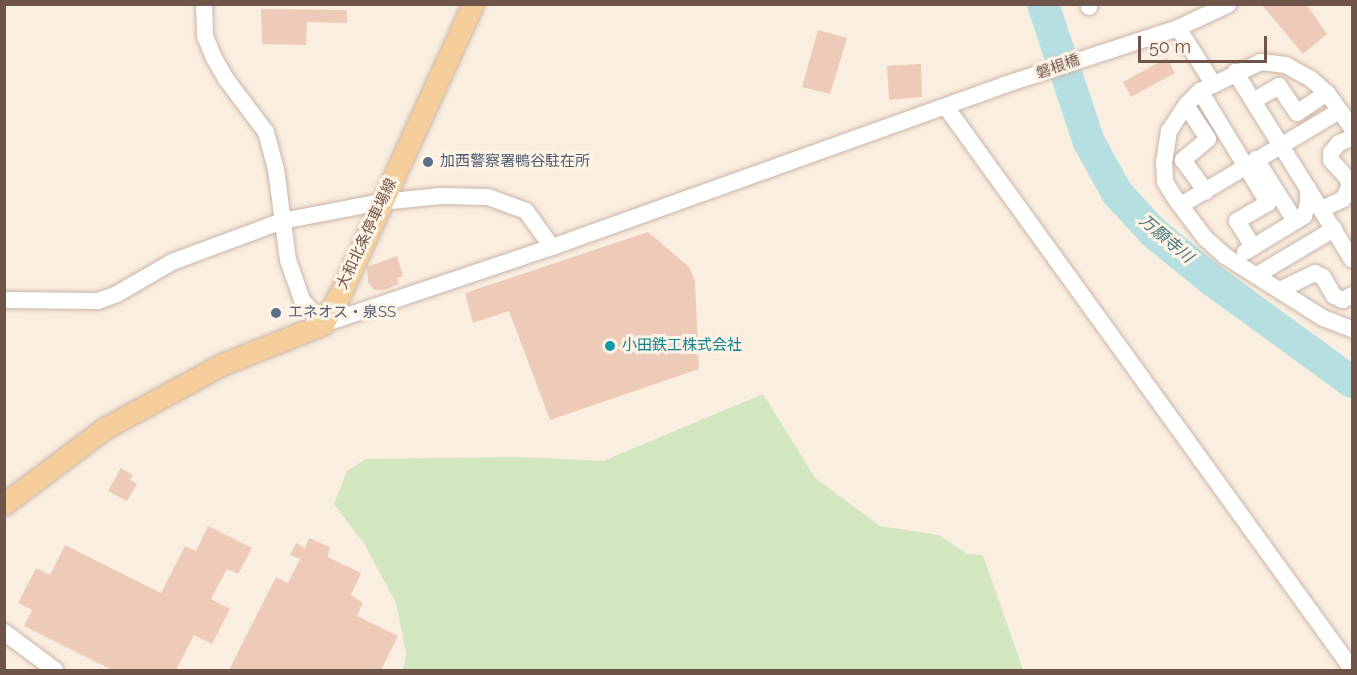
<!DOCTYPE html>
<meta charset="utf-8">
<style>
body{margin:0}
#map{position:relative;width:1357px;height:675px;overflow:hidden;background:#faeee0;font-family:Raleway,"Noto Sans JP",sans-serif}
div>[style]{position:absolute}
.green>*{inset:0;background:#d2e6c0}
.river>*{height:32px;margin:-16px;padding:0 16px;transform-origin:16px;border-radius:16px;background:#b6dfe2}
.building>*{inset:0;background:#eecbb9}
.roads{filter:drop-shadow(0 0 2px #cab5a8) drop-shadow(0 0 2px #cab5a8)}
.minor>*{height:16px;margin:-8px;padding:0 8px;transform-origin:8px;border-radius:8px;background:#fff}
.major>*{height:21px;margin:-10.5px;padding:0 10.5px;transform-origin:10.5px;border-radius:10.5px;background:#f6ce9b}
.dots>*{width:16px;height:16px;translate:-50% -50%;box-sizing:border-box;border:3px solid #fef3e5;border-radius:50%}
span{translate:-50% -50%;white-space:nowrap;text-align:center;line-height:1.15;-webkit-text-stroke:6px #fef3e5;paint-order:stroke}
.street-label{font-size:15px;color:#6f5449}
.service-label{font-size:15px;color:#4e5e75}
.left{translate:0 -50%;text-align:left}
.culture-label{font-size:15px;color:#0d838f}
.water-label{font-size:16px;color:#41757b;font-style:italic}
.frame{position:absolute;inset:0;border:6px solid #6f5449;pointer-events:none}
.scale{position:absolute;left:1138px;top:36px;width:129px;height:27px;box-sizing:border-box;border:3px solid #6f5449;border-top:0;padding-left:8px;font-size:18px;line-height:21px;white-space:nowrap;color:#6f5449;-webkit-text-stroke:4px #fef3e5;paint-order:stroke}
</style>
<div id="map">
<div class="green">
<i style="clip-path:polygon(763px 394px,815px 478px,880px 526px,939px 535px,967px 554px,983px 555px,1023px 670px,403px 670px,406px 653px,396px 603px,365px 545px,334px 504px,347px 471px,366px 459px,518px 457px,603px 461px)"></i>
</div>
<div class="river">
<i style="left:1043px;top:4px;width:145px;rotate:71.6deg"></i>
<i style="left:1089px;top:142px;width:58px;rotate:61.2deg"></i>
<i style="left:1117px;top:193px;width:54px;rotate:47.2deg"></i>
<i style="left:1154px;top:233px;width:75px;rotate:39deg"></i>
<i style="left:1212px;top:280px;width:173px;rotate:36.1deg"></i>
</div>
<div class="building">
<i style="clip-path:polygon(1261px 4px,1306px 4px,1327px 34px,1303px 54px)"></i>
<i style="clip-path:polygon(261px 9px,347px 10px,347px 23px,307px 22px,306px 45px,262px 44px)"></i>
<i style="clip-path:polygon(818px 30px,847px 38px,830px 94px,802px 87px)"></i>
<i style="clip-path:polygon(1167px 58px,1175px 73px,1131px 97px,1123px 82px)"></i>
<i style="clip-path:polygon(921px 64px,922px 97px,889px 100px,887px 66px)"></i>
<i style="clip-path:polygon(648px 232px,689px 267px,695px 281px,699px 369px,550px 420px,509px 311px,473px 323px,465px 293px)"></i>
<i style="clip-path:polygon(397px 256px,403px 276px,397px 278px,399px 284px,384px 290px,374px 290px,368px 282px,367px 267px)"></i>
<i style="clip-path:polygon(121px 468px,133px 475px,130px 480px,137px 484px,127px 501px,108px 491px)"></i>
<i style="clip-path:polygon(208px 526px,252px 548px,238px 574px,227px 569px,211px 599px,230px 609px,212px 644px,194px 635px,176px 670px,112px 670px,24px 626px,32px 610px,18px 603px,36px 568px,50px 575px,65px 545px,161px 593px,185px 546px,196px 551px)"></i>
<i style="clip-path:polygon(309px 538px,330px 547px,328px 557px,361px 573px,351px 595px,363px 603px,357px 616px,398px 636px,381px 670px,229px 670px,276px 577px,288px 583px,300px 559px,290px 555px,296px 543px,305px 548px)"></i>
</div>
<div class="roads">
<div class="minor">
<i style="left:204px;top:4px;width:32px;rotate:88deg"></i>
<i style="left:205px;top:36px;width:24px;rotate:68deg"></i>
<i style="left:214px;top:58px;width:24px;rotate:60deg"></i>
<i style="left:226px;top:79px;width:66px;rotate:53deg"></i>
<i style="left:266px;top:132px;width:38px;rotate:75deg"></i>
<i style="left:276px;top:169px;width:92px;rotate:82.5deg"></i>
<i style="left:288px;top:260px;width:42px;rotate:70.7deg"></i>
<i style="left:302px;top:300px;width:32px;rotate:49deg"></i>
<i style="left:323px;top:324px;width:242px;rotate:-18.6deg"></i>
<i style="left:552px;top:247px;width:480px;rotate:-19.7deg"></i>
<i style="left:1004px;top:85px;width:183px;rotate:-18.1deg"></i>
<i style="left:1178px;top:28px;width:56px;rotate:-25.2deg"></i>
<i style="left:1089px;top:7px;width:3px;rotate:-72deg"></i>
<i style="left:1178px;top:28px;width:67px;rotate:57.7deg"></i>
<i style="left:1235px;top:72px;width:221px;rotate:58deg"></i>
<i style="left:1200px;top:91px;width:131px;rotate:58.7deg"></i>
<i style="left:1268px;top:203px;width:36px;rotate:150deg"></i>
<i style="left:1237px;top:221px;width:31px;rotate:58deg"></i>
<i style="left:1253px;top:101px;width:30px;rotate:-30deg"></i>
<i style="left:1279px;top:86px;width:32px;rotate:56deg"></i>
<i style="left:1297px;top:113px;width:36px;rotate:-34deg"></i>
<i style="left:1186px;top:105px;width:40px;rotate:57.1deg"></i>
<i style="left:1208px;top:139px;width:33px;rotate:140deg"></i>
<i style="left:1183px;top:160px;width:39px;rotate:54deg"></i>
<i style="left:946px;top:107px;width:693px;rotate:54.15deg"></i>
<i style="left:1352px;top:128px;width:43px;rotate:-125.5deg"></i>
<i style="left:1327px;top:93px;width:21px;rotate:-139deg"></i>
<i style="left:1311px;top:79px;width:29px;rotate:-151deg"></i>
<i style="left:1286px;top:65px;width:25px;rotate:-173deg"></i>
<i style="left:1261px;top:62px;width:68px;rotate:154.6deg"></i>
<i style="left:1200px;top:91px;width:20px;rotate:135deg"></i>
<i style="left:1186px;top:105px;width:31px;rotate:123deg"></i>
<i style="left:1169px;top:131px;width:30px;rotate:99deg"></i>
<i style="left:1164px;top:161px;width:21px;rotate:87deg"></i>
<i style="left:1165px;top:182px;width:22px;rotate:58deg"></i>
<i style="left:1177px;top:201px;width:46px;rotate:52.9deg"></i>
<i style="left:1205px;top:238px;width:27px;rotate:42deg"></i>
<i style="left:1225px;top:256px;width:116px;rotate:32.3deg"></i>
<i style="left:1323px;top:318px;width:31px;rotate:21deg"></i>
<i style="left:1256px;top:159px;width:73px;rotate:57.8deg"></i>
<i style="left:1181px;top:205px;width:184px;rotate:-30.7deg"></i>
<i style="left:1322px;top:209px;width:23px;rotate:-25deg"></i>
<i style="left:1343px;top:199px;width:13px;rotate:-61deg"></i>
<i style="left:1349px;top:188px;width:9px;rotate:-96deg"></i>
<i style="left:1348px;top:179px;width:25px;rotate:-132deg"></i>
<i style="left:1331px;top:160px;width:7px;rotate:-90deg"></i>
<i style="left:1331px;top:153px;width:13px;rotate:-51deg"></i>
<i style="left:1339px;top:143px;width:14px;rotate:-21deg"></i>
<i style="left:1245px;top:252px;width:69px;rotate:-31.4deg"></i>
<i style="left:1304px;top:216px;width:13px;rotate:-72deg"></i>
<i style="left:1308px;top:204px;width:16px;rotate:-90deg"></i>
<i style="left:1257px;top:275px;width:90px;rotate:-30.9deg"></i>
<i style="left:1280px;top:290px;width:39px;rotate:-26deg"></i>
<i style="left:1315px;top:273px;width:9px;rotate:27deg"></i>
<i style="left:1323px;top:277px;width:22px;rotate:60deg"></i>
<i style="left:1334px;top:296px;width:10px;rotate:24deg"></i>
<i style="left:1343px;top:300px;width:10px;rotate:-29deg"></i>
<i style="left:4px;top:300px;width:94px;rotate:0.6deg"></i>
<i style="left:98px;top:301px;width:20px;rotate:-20deg"></i>
<i style="left:117px;top:294px;width:64px;rotate:-30.2deg"></i>
<i style="left:172px;top:262px;width:117px;rotate:-20.4deg"></i>
<i style="left:282px;top:221px;width:102px;rotate:-10.8deg"></i>
<i style="left:382px;top:202px;width:59px;rotate:-5.8deg"></i>
<i style="left:441px;top:196px;width:47px;rotate:1.2deg"></i>
<i style="left:488px;top:197px;width:40px;rotate:20.2deg"></i>
<i style="left:526px;top:211px;width:44px;rotate:54.2deg"></i>
<i style="left:4px;top:632px;width:64px;rotate:36.7deg"></i>
</div>
<div class="major">
<i style="left:4px;top:504px;width:126px;rotate:-37deg"></i>
<i style="left:105px;top:428px;width:134px;rotate:-28.5deg"></i>
<i style="left:223px;top:364px;width:108px;rotate:-21.8deg"></i>
<i style="left:323px;top:324px;width:39px;rotate:-61deg"></i>
<i style="left:342px;top:290px;width:315px;rotate:-65.4deg"></i>
</div>
</div>
<div class="dots">
<i style="left:428px;top:162px;background:#5c6f8a"></i>
<i style="left:276px;top:313px;background:#5c6f8a"></i>
<i style="left:610px;top:346px;background:#0f9aa8"></i>
</div>
<div class="street-label">
<span style="left:1058px;top:67px;rotate:-19deg">磐根橋</span>
<span style="left:367px;top:234px;rotate:-65deg">大和北条停車場線</span>
</div>
<div class="service-label">
<span class="left" style="left:440px;top:162px">加西警察署鴨谷駐在所</span>
<span class="left" style="left:288px;top:313px">エネオス・泉SS</span>
</div>
<div class="culture-label">
<span class="left" style="left:622px;top:346px">小田鉄工株式会社</span>
</div>
<div class="water-label">
<span style="left:1166px;top:239px;rotate:40deg">万願寺川</span>
</div>
<div class="frame"></div>
<div class="scale">50 m</div>
</div>
